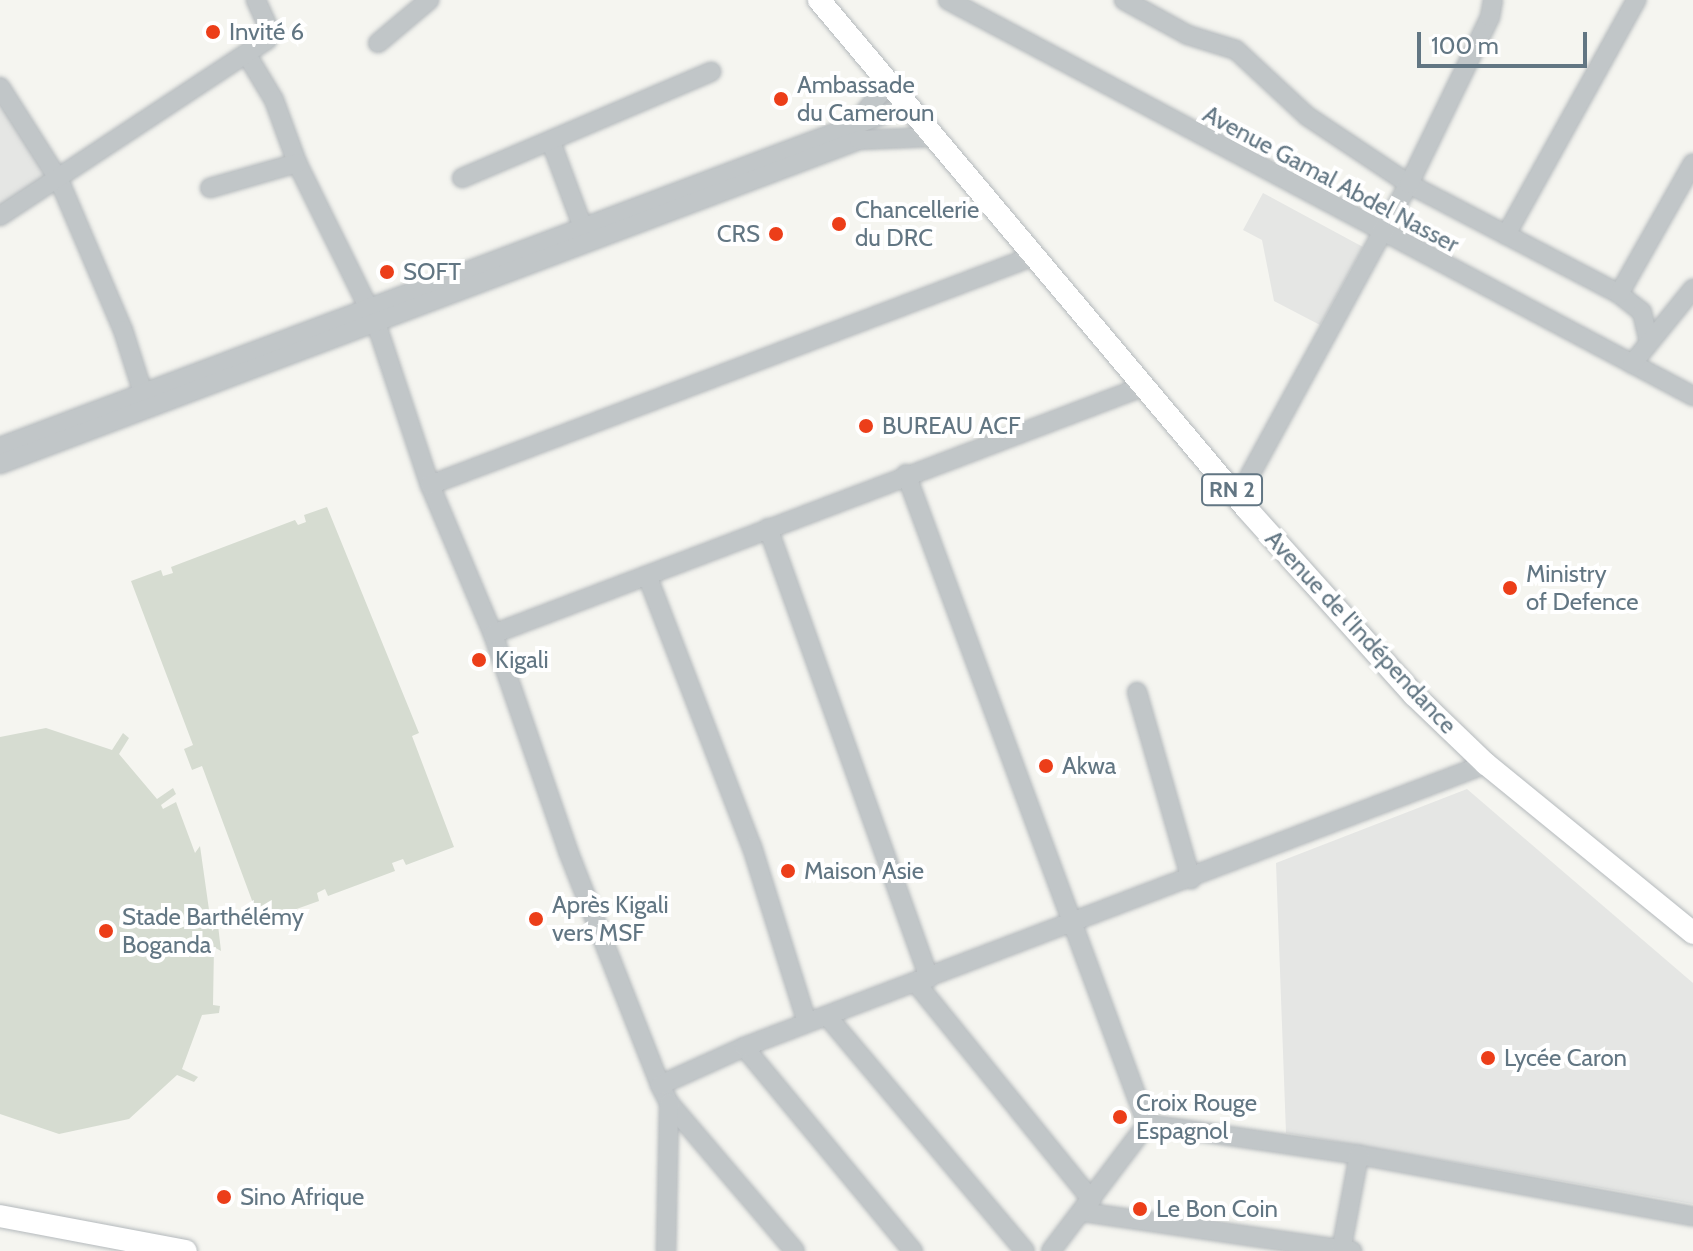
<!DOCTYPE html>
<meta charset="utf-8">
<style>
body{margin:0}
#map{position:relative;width:1693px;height:1251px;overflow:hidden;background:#f5f5f0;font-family:Cabin,sans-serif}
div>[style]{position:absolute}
.built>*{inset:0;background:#e5e6e4}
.green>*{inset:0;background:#d6dcd1}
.roads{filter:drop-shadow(0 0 2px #b4b9bc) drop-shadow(0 0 2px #b4b9bc)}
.minor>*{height:18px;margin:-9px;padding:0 9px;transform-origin:9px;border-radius:9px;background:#c1c6c8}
.major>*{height:22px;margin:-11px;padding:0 11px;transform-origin:11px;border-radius:11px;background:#fff}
.dots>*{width:22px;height:22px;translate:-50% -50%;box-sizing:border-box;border:4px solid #fff;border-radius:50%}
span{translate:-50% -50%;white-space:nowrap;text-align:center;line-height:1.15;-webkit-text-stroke:8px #fff;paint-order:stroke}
.shield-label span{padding:2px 6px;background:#fff;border:2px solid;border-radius:6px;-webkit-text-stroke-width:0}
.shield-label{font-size:22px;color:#627683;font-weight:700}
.poi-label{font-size:24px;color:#627683}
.left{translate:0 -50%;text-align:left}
.right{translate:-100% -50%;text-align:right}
.street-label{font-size:24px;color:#627683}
.scale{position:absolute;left:1417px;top:32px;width:170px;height:36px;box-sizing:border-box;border:4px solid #627683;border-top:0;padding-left:10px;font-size:24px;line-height:28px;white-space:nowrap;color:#627683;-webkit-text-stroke:6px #fff;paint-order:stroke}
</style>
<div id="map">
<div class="built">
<i style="clip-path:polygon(0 101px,53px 181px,0 213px)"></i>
<i style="clip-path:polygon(1263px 193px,1363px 247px,1320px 325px,1274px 301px,1262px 240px,1243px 230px)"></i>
<i style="clip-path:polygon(1467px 789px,1693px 983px,1693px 1204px,1286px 1133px,1276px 863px)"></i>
</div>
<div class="green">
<i style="clip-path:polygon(327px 507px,419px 733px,412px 736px,454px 847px,406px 865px,403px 859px,392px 863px,395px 871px,328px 896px,325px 889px,317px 893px,319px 901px,260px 922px,202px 766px,192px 770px,184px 749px,193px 745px,131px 581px,161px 570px,163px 576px,173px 573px,171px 567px,295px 520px,298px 525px,306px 522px,304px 515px)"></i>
<i style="clip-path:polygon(46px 728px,112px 750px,123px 733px,129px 738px,119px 754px,157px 799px,173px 788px,176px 794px,161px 805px,163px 809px,176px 802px,195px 853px,200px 846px,212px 931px,218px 925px,221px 951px,214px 947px,213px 1005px,220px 1006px,219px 1013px,202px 1015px,182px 1069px,198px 1077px,194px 1082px,177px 1075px,129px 1119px,59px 1134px,0 1114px,0 737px)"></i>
</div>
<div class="roads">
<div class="minor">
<i style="left:948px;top:0;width:844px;rotate:27.99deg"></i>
<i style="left:1124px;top:0;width:73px;rotate:28.7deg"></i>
<i style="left:1188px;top:35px;width:50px;rotate:17.4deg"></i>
<i style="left:1236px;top:50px;width:97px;rotate:42.9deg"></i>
<i style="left:1307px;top:116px;width:123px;rotate:33.7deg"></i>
<i style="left:1409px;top:184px;width:237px;rotate:27.6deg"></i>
<i style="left:1619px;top:294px;width:29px;rotate:38deg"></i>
<i style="left:1642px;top:312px;width:27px;rotate:77deg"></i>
<i style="left:378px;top:43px;width:67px;rotate:-40.1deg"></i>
<i style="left:247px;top:55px;width:52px;rotate:59deg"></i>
<i style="left:274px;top:100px;width:67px;rotate:69.9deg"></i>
<i style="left:297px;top:163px;width:178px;rotate:63.7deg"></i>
<i style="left:376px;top:323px;width:171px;rotate:71.6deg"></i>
<i style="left:430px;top:485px;width:162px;rotate:67.1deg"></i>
<i style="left:493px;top:634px;width:230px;rotate:70.9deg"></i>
<i style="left:568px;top:851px;width:251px;rotate:68.5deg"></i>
<i style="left:660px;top:1085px;width:20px;rotate:63deg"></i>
<i style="left:669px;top:1103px;width:194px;rotate:49.6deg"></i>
<i style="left:0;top:87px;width:110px;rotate:57.6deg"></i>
<i style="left:59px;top:180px;width:163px;rotate:66.9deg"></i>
<i style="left:123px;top:330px;width:76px;rotate:72.3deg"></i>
<i style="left:855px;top:124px;width:52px;rotate:-50.5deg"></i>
<i style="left:551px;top:142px;width:97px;rotate:69.5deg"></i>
<i style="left:462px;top:178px;width:271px;rotate:-23.1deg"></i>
<i style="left:210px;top:188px;width:91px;rotate:-16deg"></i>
<i style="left:0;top:216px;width:320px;rotate:-33.4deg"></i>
<i style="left:267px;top:40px;width:13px;rotate:-86deg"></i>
<i style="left:268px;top:27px;width:30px;rotate:-114deg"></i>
<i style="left:1506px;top:235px;width:269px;rotate:-61deg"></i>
<i style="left:1619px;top:294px;width:150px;rotate:-60.5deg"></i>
<i style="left:1632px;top:364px;width:97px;rotate:-50.9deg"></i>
<i style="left:0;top:447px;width:968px;rotate:-20.63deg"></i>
<i style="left:0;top:464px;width:918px;rotate:-20.67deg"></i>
<i style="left:859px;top:140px;width:73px;rotate:-2.4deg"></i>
<i style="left:906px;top:474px;width:693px;rotate:69.66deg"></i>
<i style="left:430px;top:485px;width:646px;rotate:-20.76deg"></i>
<i style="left:1238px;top:497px;width:357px;rotate:-61.4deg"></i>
<i style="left:1409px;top:184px;width:186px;rotate:-64.1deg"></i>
<i style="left:1490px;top:17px;width:17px;rotate:-80deg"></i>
<i style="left:768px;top:528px;width:478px;rotate:70.3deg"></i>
<i style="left:648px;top:578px;width:288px;rotate:68.9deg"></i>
<i style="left:752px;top:847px;width:184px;rotate:72.6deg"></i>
<i style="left:493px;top:634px;width:698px;rotate:-20.83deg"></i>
<i style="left:1137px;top:692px;width:195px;rotate:73.9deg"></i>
<i style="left:916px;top:983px;width:279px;rotate:51deg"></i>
<i style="left:827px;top:1016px;width:307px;rotate:49.9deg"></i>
<i style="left:744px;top:1047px;width:265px;rotate:50.4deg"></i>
<i style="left:660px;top:1085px;width:92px;rotate:-24.3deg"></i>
<i style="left:744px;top:1047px;width:794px;rotate:-20.88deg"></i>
<i style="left:1147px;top:1124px;width:214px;rotate:8.3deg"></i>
<i style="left:1359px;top:1155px;width:340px;rotate:10.4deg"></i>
<i style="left:1082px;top:1212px;width:273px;rotate:8.2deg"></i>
<i style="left:666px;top:1251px;width:148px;rotate:-88.8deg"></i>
<i style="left:1051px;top:1251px;width:159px;rotate:-52.9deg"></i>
<i style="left:1341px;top:1251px;width:98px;rotate:-79.4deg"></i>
</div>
<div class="major">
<i style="left:819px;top:0;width:665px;rotate:49.94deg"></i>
<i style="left:1247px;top:509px;width:250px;rotate:48.1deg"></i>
<i style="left:1414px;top:695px;width:100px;rotate:43.8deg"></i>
<i style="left:1486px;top:764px;width:267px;rotate:39.2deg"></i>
<i style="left:0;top:1216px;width:189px;rotate:10.7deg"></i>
</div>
</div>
<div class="dots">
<i style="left:213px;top:32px;background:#ec3e19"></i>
<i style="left:781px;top:99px;background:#ec3e19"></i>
<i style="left:839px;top:224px;background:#ec3e19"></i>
<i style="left:776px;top:234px;background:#ec3e19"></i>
<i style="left:387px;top:272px;background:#ec3e19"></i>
<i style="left:866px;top:426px;background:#ec3e19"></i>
<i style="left:1510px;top:588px;background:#ec3e19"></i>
<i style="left:479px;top:660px;background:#ec3e19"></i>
<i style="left:1046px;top:766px;background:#ec3e19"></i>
<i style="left:788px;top:871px;background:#ec3e19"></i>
<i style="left:536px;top:919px;background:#ec3e19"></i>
<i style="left:106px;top:931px;background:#ec3e19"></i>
<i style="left:1488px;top:1058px;background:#ec3e19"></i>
<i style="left:1120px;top:1117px;background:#ec3e19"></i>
<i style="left:224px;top:1197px;background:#ec3e19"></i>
<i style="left:1140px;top:1209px;background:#ec3e19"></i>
</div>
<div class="shield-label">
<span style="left:1232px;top:490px">RN 2</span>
</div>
<div class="poi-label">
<span class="left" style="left:229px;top:32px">Invité 6</span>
<span class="left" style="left:797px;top:99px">Ambassade<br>du Cameroun</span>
<span class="left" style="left:855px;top:224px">Chancellerie<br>du DRC</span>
<span class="right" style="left:760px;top:234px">CRS</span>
<span class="left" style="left:403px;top:272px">SOFT</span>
<span class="left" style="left:882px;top:426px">BUREAU ACF</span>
<span class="left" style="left:1526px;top:588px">Ministry<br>of Defence</span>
<span class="left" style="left:495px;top:660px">Kigali</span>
<span class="left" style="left:1062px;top:766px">Akwa</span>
<span class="left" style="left:804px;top:871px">Maison Asie</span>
<span class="left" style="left:552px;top:919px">Après Kigali<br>vers MSF</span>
<span class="left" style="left:122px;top:931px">Stade Barthélémy<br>Boganda</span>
<span class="left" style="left:1504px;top:1058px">Lycée Caron</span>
<span class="left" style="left:1136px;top:1117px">Croix Rouge<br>Espagnol</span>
<span class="left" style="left:240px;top:1197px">Sino Afrique</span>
<span class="left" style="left:1156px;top:1209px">Le Bon Coin</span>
</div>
<div class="street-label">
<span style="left:1331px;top:179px;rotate:28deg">Avenue Gamal Abdel Nasser</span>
<span style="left:1361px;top:632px;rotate:47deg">Avenue de l'Indépendance</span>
</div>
<div class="scale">100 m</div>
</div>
